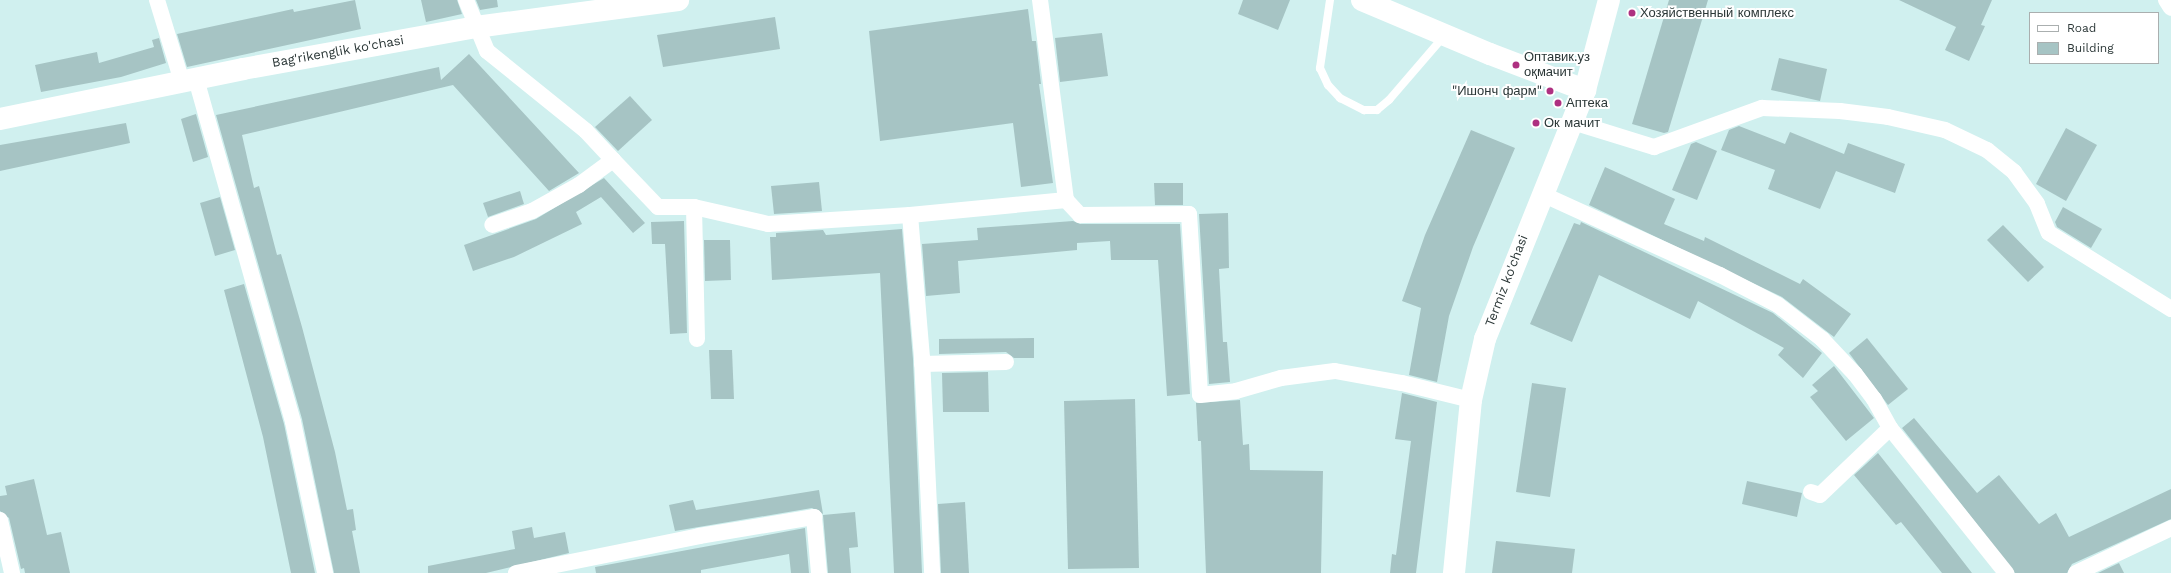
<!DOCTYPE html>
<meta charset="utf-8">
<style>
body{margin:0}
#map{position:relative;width:2171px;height:573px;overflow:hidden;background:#d0f0ef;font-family:"Work Sans",sans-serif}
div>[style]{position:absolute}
.building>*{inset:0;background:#a6c4c4}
.service>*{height:8px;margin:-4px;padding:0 4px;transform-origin:4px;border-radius:4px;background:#fff}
.minor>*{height:16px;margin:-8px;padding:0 8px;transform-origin:8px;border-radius:8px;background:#fff}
.secondary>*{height:22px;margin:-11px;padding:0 11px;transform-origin:11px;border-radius:11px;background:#fff}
.dots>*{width:11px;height:11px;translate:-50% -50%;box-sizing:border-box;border:2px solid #fff;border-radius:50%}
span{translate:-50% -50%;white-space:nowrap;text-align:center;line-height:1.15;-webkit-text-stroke:4px #fff;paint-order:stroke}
.poi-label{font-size:13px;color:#2b3737}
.left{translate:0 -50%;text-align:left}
.right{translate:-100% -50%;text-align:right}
.street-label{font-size:13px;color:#2b3737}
.legend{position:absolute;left:2029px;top:12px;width:130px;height:52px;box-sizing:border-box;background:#fff;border:1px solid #aaafaf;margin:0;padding:5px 7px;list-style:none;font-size:12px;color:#2b3737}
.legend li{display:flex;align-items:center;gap:8px;height:20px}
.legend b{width:20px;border:1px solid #aaafaf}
</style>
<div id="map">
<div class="building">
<i style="clip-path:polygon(355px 0,361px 29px,187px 67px,177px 34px,293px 9px,294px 12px)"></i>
<i style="clip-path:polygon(421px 0,457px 0,462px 14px,426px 22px)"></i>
<i style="clip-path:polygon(476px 0,497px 0,498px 7px,480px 10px)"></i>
<i style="clip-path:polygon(1243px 0,1290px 0,1278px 30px,1238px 14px)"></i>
<i style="clip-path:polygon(1669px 0,1708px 0,1668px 132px,1664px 133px,1632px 124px)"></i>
<i style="clip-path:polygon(1899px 0,1992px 0,1981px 25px,1985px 26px,1969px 61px,1945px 50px,1956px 27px)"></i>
<i style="clip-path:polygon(1028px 9px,1032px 41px,1036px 41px,1041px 84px,1039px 84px,1053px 183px,1021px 187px,1013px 123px,880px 141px,869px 31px)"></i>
<i style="clip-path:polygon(775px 17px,780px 49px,663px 67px,657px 35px)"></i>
<i style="clip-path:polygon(1102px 33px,1108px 76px,1060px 82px,1055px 38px)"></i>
<i style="clip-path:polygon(159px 38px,166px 63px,121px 77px,41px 92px,35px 65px,97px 52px,99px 63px,154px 47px,152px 40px)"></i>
<i style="clip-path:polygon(469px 54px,579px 173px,549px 191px,453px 85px,242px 135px,254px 188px,259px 186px,277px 255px,281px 254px,302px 327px,335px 452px,347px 510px,353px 509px,356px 530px,352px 531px,360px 573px,334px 573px,302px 419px,216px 115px,439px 67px,441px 80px)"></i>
<i style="clip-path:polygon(1779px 58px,1827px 69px,1820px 101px,1771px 90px)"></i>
<i style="clip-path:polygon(630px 96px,652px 120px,618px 151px,595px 127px)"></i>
<i style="clip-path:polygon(196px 114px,208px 157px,193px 162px,181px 119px)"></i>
<i style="clip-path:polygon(126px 123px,130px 143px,0 171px,0 145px)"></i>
<i style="clip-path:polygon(1739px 126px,1785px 144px,1790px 132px,1844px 154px,1848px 143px,1905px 164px,1895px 193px,1836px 171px,1820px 209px,1768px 189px,1775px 170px,1721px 150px,1729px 130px)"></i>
<i style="clip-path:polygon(2066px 128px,2097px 145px,2066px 201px,2036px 184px)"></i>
<i style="clip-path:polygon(1471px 130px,1515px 148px,1473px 247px,1449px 316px,1437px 382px,1409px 375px,1421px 308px,1402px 301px,1425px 235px)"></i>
<i style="clip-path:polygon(1696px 142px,1717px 151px,1697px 200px,1672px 190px,1691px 144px)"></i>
<i style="clip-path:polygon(1605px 167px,1675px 199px,1664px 224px,1704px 241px,1705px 237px,1800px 284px,1803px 279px,1851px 314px,1834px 337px,1782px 297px,1589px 205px)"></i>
<i style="clip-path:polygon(604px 178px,645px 223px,633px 233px,601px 197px,576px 212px,582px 224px,514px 257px,473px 271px,464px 245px,536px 219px)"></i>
<i style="clip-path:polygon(819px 182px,822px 211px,774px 214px,771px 186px)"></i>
<i style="clip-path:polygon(1154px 183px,1183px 183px,1183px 205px,1155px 205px)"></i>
<i style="clip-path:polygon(520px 191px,524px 204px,488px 217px,483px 203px)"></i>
<i style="clip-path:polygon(220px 197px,235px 250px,215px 256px,200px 203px)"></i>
<i style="clip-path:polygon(2063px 207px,2102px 229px,2091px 248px,2057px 227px,2055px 222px)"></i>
<i style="clip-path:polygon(1228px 213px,1229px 268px,1219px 269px,1223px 342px,1227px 342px,1230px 382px,1209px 384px,1199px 214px)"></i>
<i style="clip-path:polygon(684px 221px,687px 333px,670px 334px,665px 244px,652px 244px,651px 222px)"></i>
<i style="clip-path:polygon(1073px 221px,1080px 224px,1180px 224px,1190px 394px,1167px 396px,1158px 260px,1111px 260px,1110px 241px,1077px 243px,1077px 250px,958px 261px,960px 293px,926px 296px,922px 244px,978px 240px,977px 228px)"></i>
<i style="clip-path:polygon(1581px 222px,1773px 313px,1822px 353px,1803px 378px,1778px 355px,1784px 348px,1698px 301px,1690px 319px,1599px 275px,1572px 342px,1530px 324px,1574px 223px,1580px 225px)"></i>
<i style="clip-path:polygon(2003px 225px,2044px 267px,2028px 282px,1987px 240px)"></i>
<i style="clip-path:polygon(902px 229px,913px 359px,922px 573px,894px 573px,880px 273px,772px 280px,770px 237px,776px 237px,776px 233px,823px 230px,826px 235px)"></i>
<i style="clip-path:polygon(704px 240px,730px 240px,731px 280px,705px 281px)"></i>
<i style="clip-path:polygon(244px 284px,284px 424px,315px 573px,291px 573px,263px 437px,224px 290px)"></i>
<i style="clip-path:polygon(1034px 338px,1034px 358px,1014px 358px,1006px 352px,939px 354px,939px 339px)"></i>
<i style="clip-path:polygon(1867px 338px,1908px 389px,1888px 405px,1849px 353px)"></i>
<i style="clip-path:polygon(709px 350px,732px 350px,734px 399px,711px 399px)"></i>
<i style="clip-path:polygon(1834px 366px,1874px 418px,1846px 441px,1810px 397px,1818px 391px,1812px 385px)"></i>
<i style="clip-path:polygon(988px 372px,989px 412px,943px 412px,942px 373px)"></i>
<i style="clip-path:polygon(1532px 383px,1566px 388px,1550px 497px,1516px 492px)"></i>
<i style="clip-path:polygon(1402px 393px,1437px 402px,1416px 573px,1390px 573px,1392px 554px,1396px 555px,1411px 441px,1395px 439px)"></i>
<i style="clip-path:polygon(1135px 399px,1139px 568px,1068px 569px,1064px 401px)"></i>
<i style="clip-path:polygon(1240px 400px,1243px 445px,1249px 444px,1250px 470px,1323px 471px,1321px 573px,1206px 573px,1201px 441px,1198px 441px,1196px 403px)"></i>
<i style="clip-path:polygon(1914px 418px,1977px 493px,1999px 475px,2039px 524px,2056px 513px,2069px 537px,2171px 489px,2171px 519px,2072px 564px,2067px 573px,2015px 573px,1902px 428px)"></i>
<i style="clip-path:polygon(1878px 453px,1920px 506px,1972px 573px,1942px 573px,1901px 522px,1896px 525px,1854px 475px)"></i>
<i style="clip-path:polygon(34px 479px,47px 535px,61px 532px,70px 573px,25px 573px,24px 568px,21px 569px,9px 518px,0 511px,0 496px,7px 495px,5px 486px)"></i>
<i style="clip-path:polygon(1747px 481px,1802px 493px,1797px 517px,1742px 504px)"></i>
<i style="clip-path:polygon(819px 490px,823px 514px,812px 508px,675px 531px,669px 505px,693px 500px,696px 510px)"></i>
<i style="clip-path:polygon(965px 502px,969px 573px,941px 573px,938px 504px)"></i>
<i style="clip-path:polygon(855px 512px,858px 547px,849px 548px,851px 573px,828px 573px,823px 515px)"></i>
<i style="clip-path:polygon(532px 527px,534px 538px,565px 532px,569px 553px,486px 573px,428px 573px,428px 566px,515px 549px,512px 531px)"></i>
<i style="clip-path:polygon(805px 528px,809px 573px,791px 573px,789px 554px,701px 570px,701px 573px,596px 573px,595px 567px,601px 566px)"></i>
<i style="clip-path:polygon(1496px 541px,1575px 549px,1572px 573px,1492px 573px)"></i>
<i style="clip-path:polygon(2119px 563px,2124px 573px,2098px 573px)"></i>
</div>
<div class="service">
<i style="left:1330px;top:0;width:69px;rotate:98.4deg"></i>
<i style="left:1320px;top:68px;width:19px;rotate:65deg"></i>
<i style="left:1328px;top:85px;width:18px;rotate:47deg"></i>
<i style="left:1340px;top:98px;width:27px;rotate:27deg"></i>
<i style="left:1364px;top:110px;width:13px"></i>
<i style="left:1377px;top:110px;width:16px;rotate:-40deg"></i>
<i style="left:1389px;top:100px;width:84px;rotate:-49.3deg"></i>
</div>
<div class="minor">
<i style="left:157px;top:0;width:86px;rotate:73deg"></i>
<i style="left:466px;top:0;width:55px;rotate:67.6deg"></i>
<i style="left:487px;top:51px;width:127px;rotate:38.9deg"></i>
<i style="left:586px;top:131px;width:40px;rotate:47deg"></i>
<i style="left:613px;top:160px;width:42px;rotate:143.7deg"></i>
<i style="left:579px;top:185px;width:54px;rotate:151deg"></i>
<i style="left:532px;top:211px;width:42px;rotate:160.7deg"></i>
<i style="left:2166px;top:0;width:9px;rotate:58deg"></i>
<i style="left:196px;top:79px;width:356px;rotate:74.2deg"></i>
<i style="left:293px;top:422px;width:154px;rotate:78deg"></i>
<i style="left:1573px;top:122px;width:85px;rotate:17.2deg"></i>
<i style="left:1654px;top:147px;width:115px;rotate:-19.9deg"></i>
<i style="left:1762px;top:108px;width:78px;rotate:2.2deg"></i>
<i style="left:1840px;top:111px;width:48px;rotate:7.1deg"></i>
<i style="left:1888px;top:117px;width:58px;rotate:12.8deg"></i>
<i style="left:1945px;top:130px;width:47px;rotate:25.5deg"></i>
<i style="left:1987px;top:150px;width:35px;rotate:39deg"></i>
<i style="left:2014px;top:172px;width:39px;rotate:54deg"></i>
<i style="left:2037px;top:204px;width:31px;rotate:68deg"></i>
<i style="left:2049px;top:233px;width:144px;rotate:31.9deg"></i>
<i style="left:613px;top:160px;width:65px;rotate:46.2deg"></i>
<i style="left:658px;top:207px;width:36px"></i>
<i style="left:694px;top:207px;width:132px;rotate:88.7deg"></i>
<i style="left:1542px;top:194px;width:196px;rotate:24.5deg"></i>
<i style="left:1720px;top:275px;width:65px;rotate:27.3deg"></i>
<i style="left:1778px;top:305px;width:56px;rotate:37.7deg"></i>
<i style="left:1822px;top:339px;width:48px;rotate:46.7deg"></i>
<i style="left:1855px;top:374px;width:31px;rotate:53deg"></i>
<i style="left:1874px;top:399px;width:33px;rotate:61deg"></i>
<i style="left:1890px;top:428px;width:186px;rotate:51.3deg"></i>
<i style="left:1066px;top:200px;width:21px;rotate:47deg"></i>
<i style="left:1080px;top:215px;width:109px;rotate:-0.5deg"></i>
<i style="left:1189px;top:214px;width:181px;rotate:86.5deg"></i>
<i style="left:1200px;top:395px;width:36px;rotate:-6deg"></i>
<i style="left:1236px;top:391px;width:47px;rotate:-16.1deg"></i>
<i style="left:1281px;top:378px;width:54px;rotate:-7.4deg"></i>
<i style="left:1335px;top:371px;width:68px;rotate:10.2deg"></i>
<i style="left:1402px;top:383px;width:71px;rotate:13.8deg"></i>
<i style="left:694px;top:207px;width:76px;rotate:12.9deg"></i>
<i style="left:768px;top:224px;width:142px;rotate:-3.6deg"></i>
<i style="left:910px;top:215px;width:144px;rotate:85.2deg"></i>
<i style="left:922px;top:358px;width:215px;rotate:87.3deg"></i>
<i style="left:910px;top:215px;width:157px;rotate:-5.5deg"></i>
<i style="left:1066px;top:200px;width:202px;rotate:-97.4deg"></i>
<i style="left:922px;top:364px;width:84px;rotate:-1.4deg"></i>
<i style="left:1811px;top:492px;width:9px;rotate:18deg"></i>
<i style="left:1820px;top:495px;width:97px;rotate:-43.7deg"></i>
<i style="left:0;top:520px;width:54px;rotate:77.2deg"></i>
<i style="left:516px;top:573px;width:187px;rotate:-11.4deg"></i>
<i style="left:699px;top:536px;width:117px;rotate:-9.4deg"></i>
<i style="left:814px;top:517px;width:56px;rotate:84.9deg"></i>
<i style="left:2076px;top:573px;width:105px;rotate:-25.3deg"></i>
</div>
<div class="secondary">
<i style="left:1362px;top:0;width:139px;rotate:22.9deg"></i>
<i style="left:1490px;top:54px;width:102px;rotate:20.8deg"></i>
<i style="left:0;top:119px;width:248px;rotate:-11.6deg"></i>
<i style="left:243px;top:69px;width:237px;rotate:-10.2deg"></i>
<i style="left:476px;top:27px;width:204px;rotate:-7.6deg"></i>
<i style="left:1454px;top:573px;width:174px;rotate:-84.4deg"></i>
<i style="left:1471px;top:400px;width:63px;rotate:-77.1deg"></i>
<i style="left:1485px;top:339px;width:268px;rotate:-68.1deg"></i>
<i style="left:1585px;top:90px;width:93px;rotate:-75.1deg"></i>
</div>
<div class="dots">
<i style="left:1632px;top:13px;background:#ae3081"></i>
<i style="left:1516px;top:65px;background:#ae3081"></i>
<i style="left:1550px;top:91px;background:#ae3081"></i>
<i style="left:1558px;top:103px;background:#ae3081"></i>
<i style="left:1536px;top:123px;background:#ae3081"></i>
</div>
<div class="poi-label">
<span class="left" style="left:1640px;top:13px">Хозяйственный комплекс</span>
<span class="left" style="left:1524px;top:65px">Оптавик.уз<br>оқмачит</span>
<span class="right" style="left:1542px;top:91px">"Ишонч фарм"</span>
<span class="left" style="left:1566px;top:103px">Аптека</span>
<span class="left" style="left:1544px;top:123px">Ок мачит</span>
</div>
<div class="street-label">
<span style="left:338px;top:52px;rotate:-10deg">Bag'rikenglik ko'chasi</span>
<span style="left:1507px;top:281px;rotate:-69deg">Termiz ko'chasi</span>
</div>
<ul class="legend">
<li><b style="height:5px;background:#fff"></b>Road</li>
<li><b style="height:11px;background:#a6c4c4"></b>Building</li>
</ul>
</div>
